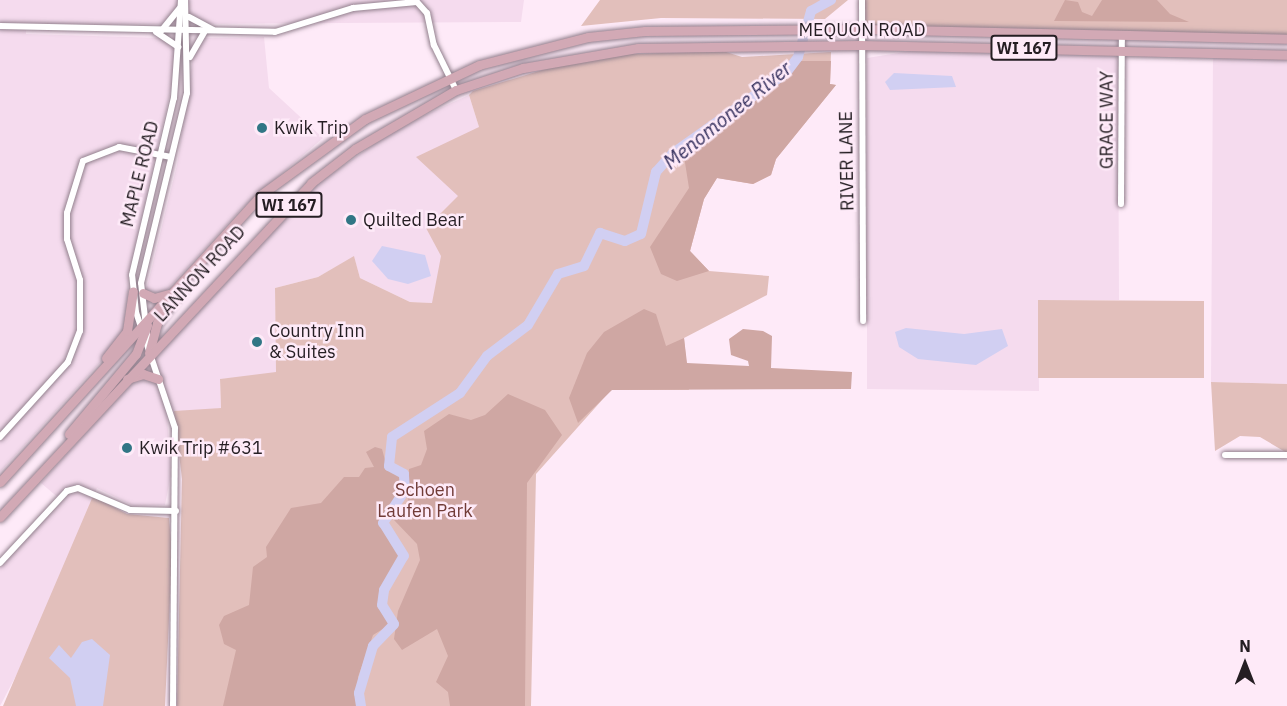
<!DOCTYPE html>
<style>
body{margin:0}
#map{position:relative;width:1287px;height:706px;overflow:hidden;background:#feeaf8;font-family:"IBM Plex Sans",sans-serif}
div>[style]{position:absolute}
.built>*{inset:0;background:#f5dbee}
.green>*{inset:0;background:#e2bfbb}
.forest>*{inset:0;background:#cfa7a3}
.water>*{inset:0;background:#d1cff2}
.river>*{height:10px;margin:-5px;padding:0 5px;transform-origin:5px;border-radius:5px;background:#d1cff2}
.roads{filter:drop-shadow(0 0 2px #92808d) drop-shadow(0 0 2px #92808d)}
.street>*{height:6px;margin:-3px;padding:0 3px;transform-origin:3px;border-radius:3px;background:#fff}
.primary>*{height:9px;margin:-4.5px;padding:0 4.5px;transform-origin:4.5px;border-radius:4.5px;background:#d2a9b5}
.dots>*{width:16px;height:16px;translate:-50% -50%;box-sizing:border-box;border:3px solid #feeaf8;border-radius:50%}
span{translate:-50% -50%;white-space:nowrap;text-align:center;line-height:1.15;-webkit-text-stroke:5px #feeaf8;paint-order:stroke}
.shield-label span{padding:2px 4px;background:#feeaf8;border:2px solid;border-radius:4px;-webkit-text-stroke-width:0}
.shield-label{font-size:16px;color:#251e23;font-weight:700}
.street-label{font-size:18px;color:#251e23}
.poi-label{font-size:18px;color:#251e23}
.left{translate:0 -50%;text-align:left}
.park-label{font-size:18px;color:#713b37}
.water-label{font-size:20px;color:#383360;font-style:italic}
.north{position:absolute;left:1215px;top:634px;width:60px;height:60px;-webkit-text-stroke:4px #feeaf8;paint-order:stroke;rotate:0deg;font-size:16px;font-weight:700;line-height:24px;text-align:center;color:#251e23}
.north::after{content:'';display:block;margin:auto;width:21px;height:27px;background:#251e23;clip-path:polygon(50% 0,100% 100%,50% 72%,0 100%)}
</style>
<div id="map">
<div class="built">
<i style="clip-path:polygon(0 0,524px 0,521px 22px,26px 25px,26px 34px,161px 38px,174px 47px,173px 80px,129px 273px,126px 327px,116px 345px,0 472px)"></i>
<i style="clip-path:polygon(264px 37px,269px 88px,323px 138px,243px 207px,164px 293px,146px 291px,177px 165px,193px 56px,204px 38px)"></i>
<i style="clip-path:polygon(917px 50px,1114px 54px,1118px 61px,1119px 300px,1038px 300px,1039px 391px,867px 389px,867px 58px)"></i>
<i style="clip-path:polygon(1213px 55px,1287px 56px,1287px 384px,1211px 382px)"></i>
<i style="clip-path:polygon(469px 95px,479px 127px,433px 303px,410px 302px,360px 278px,354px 257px,318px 277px,275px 288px,277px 376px,220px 379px,221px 408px,167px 416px,171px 474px,165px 505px,134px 506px,97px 488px,38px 634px,0 706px,0 566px,61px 500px,41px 483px,294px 200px,399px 127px)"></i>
</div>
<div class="green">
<i style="clip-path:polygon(600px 0,848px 0,825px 19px,661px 18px,581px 26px)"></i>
<i style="clip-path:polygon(862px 0,1287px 0,1287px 35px,862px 29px)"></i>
<i style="clip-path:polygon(723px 51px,742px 57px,831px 52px,830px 84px,836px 85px,776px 159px,771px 175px,753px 184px,717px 178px,704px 199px,690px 251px,709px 271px,769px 276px,767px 295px,684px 338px,689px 390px,611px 390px,536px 474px,531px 706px,177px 706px,182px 479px,174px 411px,221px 408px,220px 379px,276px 372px,275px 288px,318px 277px,354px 256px,360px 278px,410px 302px,432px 303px,441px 256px,426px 228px,458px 196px,416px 157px,479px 127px,469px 95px,473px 91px,562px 64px,632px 54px)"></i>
<i style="clip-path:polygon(1038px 300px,1204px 301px,1204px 378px,1038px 378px)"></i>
<i style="clip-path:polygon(1211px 382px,1287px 384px,1287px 453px,1260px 437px,1240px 436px,1215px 451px)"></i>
<i style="clip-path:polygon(93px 496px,127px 514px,169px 518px,172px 553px,165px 706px,3px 706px)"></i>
</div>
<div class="forest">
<i style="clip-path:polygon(1065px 0,1078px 2px,1082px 12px,1092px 16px,1102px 0,1157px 0,1170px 14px,1189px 22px,1054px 21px)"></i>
<i style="clip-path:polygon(799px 61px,831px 61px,830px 84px,836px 85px,776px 159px,771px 175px,753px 184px,717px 178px,704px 199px,690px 251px,709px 271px,677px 281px,661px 274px,650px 247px,689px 188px,683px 150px,739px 114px)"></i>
<i style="clip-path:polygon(644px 309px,656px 314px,666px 346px,684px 338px,687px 363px,749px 366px,748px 361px,731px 355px,729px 339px,743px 329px,763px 331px,772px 336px,771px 368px,852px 372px,851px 389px,612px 390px,578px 423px,569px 398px,587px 353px,604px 332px)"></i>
<i style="clip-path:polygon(508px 394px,545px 410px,562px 435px,527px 483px,525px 706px,450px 706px,448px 692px,436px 682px,448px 656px,437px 629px,402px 650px,394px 639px,398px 611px,420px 560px,417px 544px,394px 520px,408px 503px,409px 469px,421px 465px,427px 449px,424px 431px,449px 414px,471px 420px,485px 415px)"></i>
<i style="clip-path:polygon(375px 447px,382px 449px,387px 467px,402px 474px,400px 495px,379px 524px,401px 559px,379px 592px,378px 607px,391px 624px,373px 635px,358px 677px,357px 706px,223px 706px,236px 650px,224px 644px,219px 625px,224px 616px,249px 605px,253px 567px,267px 557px,266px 547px,291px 508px,321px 503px,344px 477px,359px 477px,365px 468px,374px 467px,366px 452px)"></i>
</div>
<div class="water">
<i style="clip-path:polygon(894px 73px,952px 76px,956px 87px,890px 90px,885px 82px)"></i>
<i style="clip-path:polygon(382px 246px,425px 255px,431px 276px,408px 284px,388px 279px,372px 261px)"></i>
<i style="clip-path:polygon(906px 328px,964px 334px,1002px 329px,1008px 346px,976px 365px,918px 359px,899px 347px,895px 332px)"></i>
<i style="clip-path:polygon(92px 639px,110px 655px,103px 706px,76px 706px,70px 678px,49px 658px,59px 645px,71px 658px,82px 642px)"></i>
</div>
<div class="river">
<i style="left:361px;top:706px;width:13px;rotate:-99deg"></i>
<i style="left:359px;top:693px;width:49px;rotate:-73.4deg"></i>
<i style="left:373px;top:646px;width:30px;rotate:-46deg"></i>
<i style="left:394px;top:624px;width:22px;rotate:-122deg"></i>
<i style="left:382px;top:605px;width:15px;rotate:-82deg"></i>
<i style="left:384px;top:590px;width:39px;rotate:-60deg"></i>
<i style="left:404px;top:556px;width:39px;rotate:-122deg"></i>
<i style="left:383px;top:523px;width:40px;rotate:-56deg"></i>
<i style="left:405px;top:490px;width:16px;rotate:-94deg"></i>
<i style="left:404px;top:474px;width:17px;rotate:-152deg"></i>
<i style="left:389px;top:466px;width:29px;rotate:-84deg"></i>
<i style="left:392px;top:437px;width:81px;rotate:-32.9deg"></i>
<i style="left:460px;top:393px;width:46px;rotate:-53.9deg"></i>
<i style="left:487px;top:356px;width:51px;rotate:-37.1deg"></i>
<i style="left:528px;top:325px;width:59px;rotate:-59.5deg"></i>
<i style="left:558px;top:274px;width:27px;rotate:-17deg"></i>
<i style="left:584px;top:266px;width:37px;rotate:-64deg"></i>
<i style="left:600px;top:233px;width:26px;rotate:18deg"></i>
<i style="left:625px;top:241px;width:17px;rotate:-24deg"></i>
<i style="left:641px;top:234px;width:64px;rotate:-76.4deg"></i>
<i style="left:656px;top:172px;width:25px;rotate:-48deg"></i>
<i style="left:673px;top:153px;width:138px;rotate:-35.3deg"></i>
<i style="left:786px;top:73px;width:20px;rotate:-53deg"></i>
<i style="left:798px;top:57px;width:48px;rotate:-74.2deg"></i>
<i style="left:811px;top:11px;width:23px;rotate:-29deg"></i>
</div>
<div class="roads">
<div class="street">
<i style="left:862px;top:0;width:321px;rotate:89.8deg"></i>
<i style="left:189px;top:17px;width:27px;rotate:28deg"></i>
<i style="left:0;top:26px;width:275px;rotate:1.2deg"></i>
<i style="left:275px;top:32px;width:82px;rotate:-17.1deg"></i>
<i style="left:353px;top:8px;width:64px;rotate:-5.4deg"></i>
<i style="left:417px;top:2px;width:15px;rotate:48deg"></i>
<i style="left:427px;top:13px;width:33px;rotate:78deg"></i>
<i style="left:434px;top:45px;width:50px;rotate:63.9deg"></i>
<i style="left:162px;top:30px;width:28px;rotate:-51deg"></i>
<i style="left:156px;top:32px;width:27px;rotate:34deg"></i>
<i style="left:190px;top:57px;width:30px;rotate:-60deg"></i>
<i style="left:1121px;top:204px;width:168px;rotate:-89.7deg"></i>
<i style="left:148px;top:344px;width:61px;rotate:-96.5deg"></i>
<i style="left:141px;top:283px;width:195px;rotate:-76.4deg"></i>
<i style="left:187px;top:93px;width:93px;rotate:-91.2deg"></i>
<i style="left:0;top:437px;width:101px;rotate:-47.8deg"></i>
<i style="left:68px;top:362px;width:33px;rotate:-69deg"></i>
<i style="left:80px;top:331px;width:51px;rotate:-90deg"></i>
<i style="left:80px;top:280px;width:43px;rotate:-107.6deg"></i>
<i style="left:67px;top:239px;width:26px;rotate:-90deg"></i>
<i style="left:67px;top:213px;width:54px;rotate:-72.9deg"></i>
<i style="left:83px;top:161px;width:39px;rotate:-21deg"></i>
<i style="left:119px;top:147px;width:53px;rotate:10.9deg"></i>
<i style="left:1225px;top:455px;width:62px"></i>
<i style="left:0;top:563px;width:98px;rotate:-47.1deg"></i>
<i style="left:67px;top:491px;width:11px;rotate:-15deg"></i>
<i style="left:78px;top:488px;width:56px;rotate:22.9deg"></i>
<i style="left:130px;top:510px;width:46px;rotate:1.2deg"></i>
<i style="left:173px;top:706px;width:278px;rotate:-89.6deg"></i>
<i style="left:175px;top:428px;width:122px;rotate:-108.6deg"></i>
<i style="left:136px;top:312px;width:37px;rotate:-96deg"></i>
<i style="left:132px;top:275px;width:182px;rotate:-76.7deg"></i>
<i style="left:174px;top:98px;width:98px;rotate:-85.9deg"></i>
</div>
<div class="primary">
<i style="left:143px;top:293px;width:12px;rotate:24deg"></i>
<i style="left:154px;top:298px;width:16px;rotate:-15deg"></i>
<i style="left:149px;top:353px;width:31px;rotate:-75deg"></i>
<i style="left:157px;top:323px;width:48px;rotate:-54.3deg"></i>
<i style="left:106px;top:358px;width:34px;rotate:-52deg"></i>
<i style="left:127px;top:331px;width:40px;rotate:-81.5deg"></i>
<i style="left:127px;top:379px;width:17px;rotate:-17deg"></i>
<i style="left:143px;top:374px;width:16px;rotate:18deg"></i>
<i style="left:69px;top:434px;width:104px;rotate:-50.1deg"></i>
<i style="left:136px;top:354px;width:31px;rotate:-69deg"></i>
<i style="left:0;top:482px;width:389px;rotate:-47.7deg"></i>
<i style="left:262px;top:194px;width:127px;rotate:-36.1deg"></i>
<i style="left:365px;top:119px;width:126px;rotate:-25.3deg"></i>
<i style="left:479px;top:65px;width:113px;rotate:-14.4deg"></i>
<i style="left:588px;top:37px;width:57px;rotate:-6deg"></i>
<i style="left:645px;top:31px;width:216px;rotate:-0.5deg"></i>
<i style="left:861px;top:29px;width:426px;rotate:1.3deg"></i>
<i style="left:0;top:517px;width:456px;rotate:-47deg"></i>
<i style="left:311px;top:183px;width:56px;rotate:-37.7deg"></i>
<i style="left:355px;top:149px;width:117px;rotate:-30.3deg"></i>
<i style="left:456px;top:90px;width:71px;rotate:-18.2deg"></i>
<i style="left:523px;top:68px;width:117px;rotate:-9.9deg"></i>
<i style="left:638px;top:48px;width:222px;rotate:-0.8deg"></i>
<i style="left:860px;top:45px;width:427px;rotate:1.3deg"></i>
</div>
</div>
<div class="dots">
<i style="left:262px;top:128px;background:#317685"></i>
<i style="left:351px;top:220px;background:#317685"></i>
<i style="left:257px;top:342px;background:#317685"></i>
<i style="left:127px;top:448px;background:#317685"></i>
</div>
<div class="shield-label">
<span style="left:1024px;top:48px">WI 167</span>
<span style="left:289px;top:205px">WI 167</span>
</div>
<div class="street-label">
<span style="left:862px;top:30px">MEQUON ROAD</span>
<span style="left:1107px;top:120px;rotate:-90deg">GRACE WAY</span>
<span style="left:847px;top:161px;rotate:-91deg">RIVER LANE</span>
<span style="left:140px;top:174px;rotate:-76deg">MAPLE ROAD</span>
<span style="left:200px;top:274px;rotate:-47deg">LANNON ROAD</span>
</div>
<div class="poi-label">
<span class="left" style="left:274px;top:128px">Kwik Trip</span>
<span class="left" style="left:363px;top:220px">Quilted Bear</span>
<span class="left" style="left:269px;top:342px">Country Inn<br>&amp; Suites</span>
<span class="left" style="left:139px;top:448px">Kwik Trip #631</span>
</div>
<div class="park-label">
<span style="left:425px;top:501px">Schoen<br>Laufen Park</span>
</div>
<div class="water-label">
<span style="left:727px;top:115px;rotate:-39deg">Menomonee River</span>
</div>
<div class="north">N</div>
</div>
